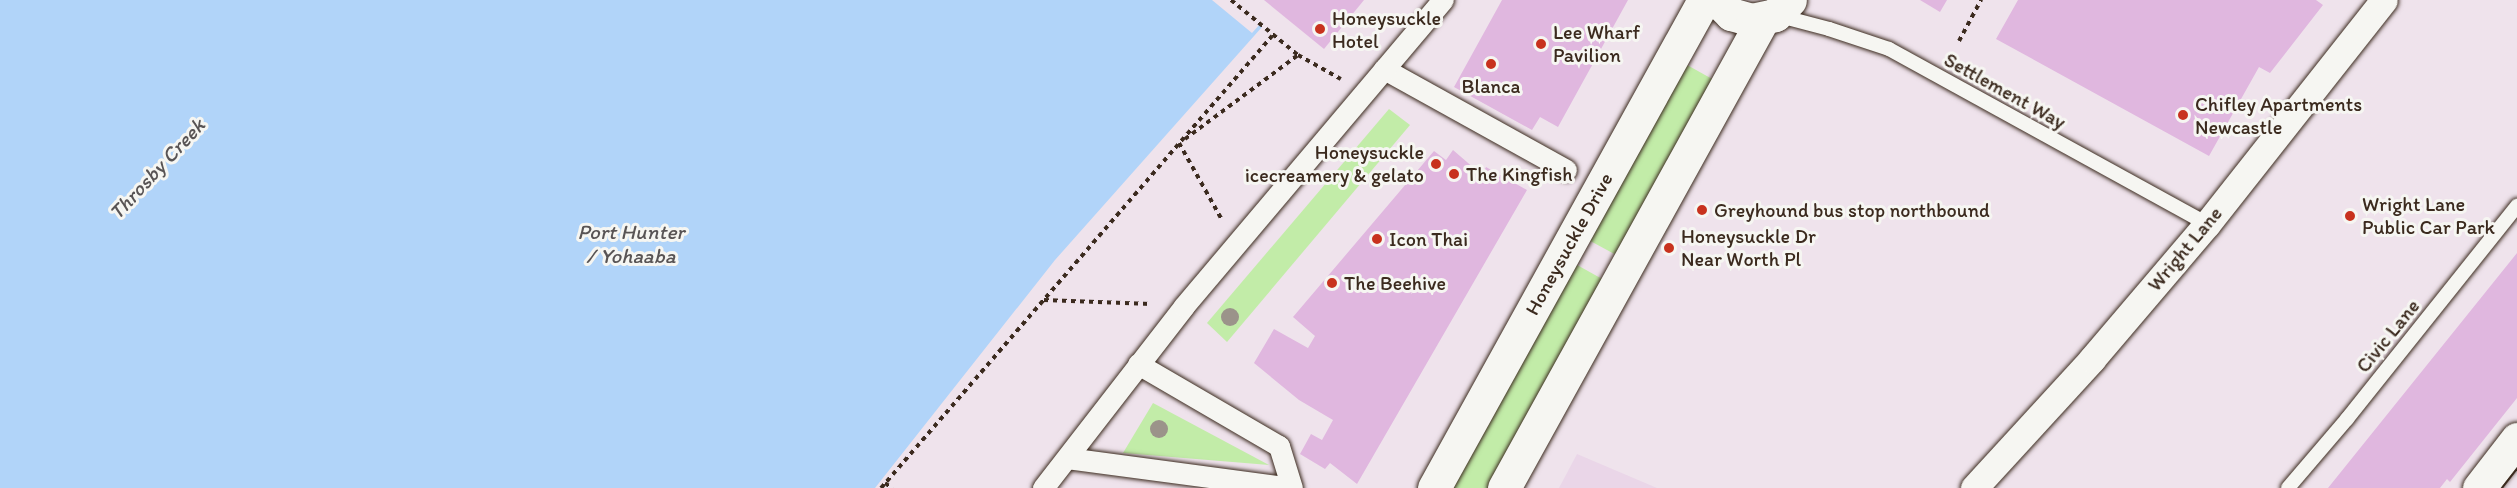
<!DOCTYPE html>
<style>
body{margin:0}
#map{position:relative;width:2517px;height:488px;overflow:hidden;background:#efe3ec;font-family:Itim,sans-serif}
div>[style]{position:absolute}
.built>*{inset:0;background:#ead6e8}
.green>*{inset:0;background:#c2eca8}
.water>*{inset:0;background:#b1d4f9}
.pier>*{inset:0;background:#efe3ec}
.building>*{inset:0;background:#e0b7df}
.path>*{height:4px;margin-top:-2px;transform-origin:0;background:repeating-linear-gradient(90deg,#3b2a1e 0 4.5px,transparent 0 9px)}
.roads{filter:drop-shadow(0 0 2px #3b2a1e) drop-shadow(0 0 2px #3b2a1e)}
.service>*{height:14px;margin:-7px;padding:0 7px;transform-origin:7px;border-radius:7px;background:#f6f6f2}
.pedestrian>*{height:21px;margin:-10.5px;padding:0 10.5px;transform-origin:10.5px;border-radius:10.5px;background:#f6f6f2}
.minor>*{height:27px;margin:-13.5px;padding:0 13.5px;transform-origin:13.5px;border-radius:13.5px;background:#f6f6f2}
.secondary>*{height:33px;margin:-16.5px;padding:0 16.5px;transform-origin:16.5px;border-radius:16.5px;background:#f6f6f2}
.tram>*{height:1.5px;margin:-0.75px;padding:0 0.75px;transform-origin:0.75px;border-radius:0.75px;background:#3b2a1e}
.trees>*{width:18px;height:18px;margin:-9px;border-radius:50%;background:#9b938a}
.dots>*{width:16px;height:16px;translate:-50% -50%;box-sizing:border-box;border:3px solid #f6f6f2;border-radius:50%}
span{translate:-50% -50%;white-space:nowrap;text-align:center;line-height:1.15;-webkit-text-stroke:6px #f6f6f2;paint-order:stroke}
.poi-label{font-size:20px;color:#3b2a1e}
.left{translate:0 -50%;text-align:left}
.right{translate:-100% -50%;text-align:right}
.street-label{font-size:20px;color:#3b2a1e}
.water-label{font-size:21px;color:#585455;font-style:italic}
</style>
<div id="map">
<div class="built">
<i style="clip-path:polygon(1577px 454px,1657px 488px,1559px 488px)"></i>
</div>
<div class="green">
<i style="clip-path:polygon(1680px 61px,1714px 80px,1618px 256px,1583px 237px)"></i>
<i style="clip-path:polygon(1389px 109px,1410px 125px,1227px 342px,1207px 323px)"></i>
<i style="clip-path:polygon(1570px 261px,1604px 280px,1488px 488px,1443px 488px)"></i>
<i style="clip-path:polygon(1153px 403px,1269px 465px,1123px 453px)"></i>
</div>
<div class="water">
<i style="clip-path:polygon(0 0,1248px 0,1241px 9px,1262px 27px,1055px 260px,875px 488px,0 488px)"></i>
</div>
<div class="pier">
<i style="clip-path:polygon(1212px 0,1251px 0,1244px 9px,1261px 23px,1252px 33px)"></i>
</div>
<div class="building">
<i style="clip-path:polygon(1264px 0,1364px 0,1324px 49px)"></i>
<i style="clip-path:polygon(1502px 0,1628px 0,1558px 127px,1540px 117px,1532px 130px,1454px 87px)"></i>
<i style="clip-path:polygon(1920px 0,1947px 0,1940px 12px)"></i>
<i style="clip-path:polygon(2018px 0,2316px 0,2323px 5px,2270px 73px,2259px 67px,2209px 156px,1996px 39px)"></i>
<i style="clip-path:polygon(1453px 150px,1482px 175px,1486px 167px,1527px 190px,1357px 484px,1330px 463px,1325px 469px,1300px 454px,1311px 434px,1322px 440px,1333px 420px,1299px 400px,1254px 363px,1274px 329px,1308px 348px,1315px 336px,1293px 317px,1434px 151px,1446px 160px)"></i>
<i style="clip-path:polygon(2517px 253px,2517px 398px,2450px 482px,2447px 479px,2440px 488px,2328px 488px)"></i>
</div>
<div class="path">
<i style="left:1231px;top:0;width:87px;rotate:39.4deg"></i>
<i style="left:1298px;top:55px;width:49px;rotate:29.2deg"></i>
<i style="left:1959px;top:41px;width:47px;rotate:-61.8deg"></i>
<i style="left:1185px;top:139px;width:141px;rotate:-36.6deg"></i>
<i style="left:1179px;top:143px;width:88px;rotate:60.8deg"></i>
<i style="left:1044px;top:300px;width:107px;rotate:2.1deg"></i>
<i style="left:885px;top:483px;width:9px;rotate:36deg"></i>
<i style="left:881px;top:488px;width:598px;rotate:-49.14deg"></i>
</div>
<div class="roads">
<div class="service">
<i style="left:1776px;top:15px;width:55px;rotate:14.8deg"></i>
<i style="left:1829px;top:29px;width:63px;rotate:18.4deg"></i>
<i style="left:1889px;top:49px;width:363px;rotate:28.8deg"></i>
<i style="left:2288px;top:488px;width:91px;rotate:-49.5deg"></i>
<i style="left:2347px;top:419px;width:273px;rotate:-51.4deg"></i>
</div>
<div class="pedestrian">
<i style="left:1384px;top:69px;width:208px;rotate:29deg"></i>
<i style="left:1138px;top:364px;width:163px;rotate:30.2deg"></i>
<i style="left:1279px;top:446px;width:44px;rotate:72.8deg"></i>
<i style="left:1067px;top:458px;width:226px;rotate:7.6deg"></i>
<i style="left:1043px;top:488px;width:230px;rotate:-52.2deg"></i>
<i style="left:1184px;top:306px;width:401px;rotate:-49.8deg"></i>
</div>
<div class="minor">
<i style="left:1974px;top:488px;width:175px;rotate:-47.5deg"></i>
<i style="left:2092px;top:359px;width:177px;rotate:-49.6deg"></i>
<i style="left:2207px;top:224px;width:285px;rotate:-51.7deg"></i>
</div>
<div class="secondary">
<i style="left:1717px;top:0;width:20px;rotate:45deg"></i>
<i style="left:1731px;top:14px;width:22px;rotate:16deg"></i>
<i style="left:1752px;top:20px;width:24px;rotate:-12deg"></i>
<i style="left:1775px;top:15px;width:21px;rotate:-45deg"></i>
<i style="left:1434px;top:488px;width:558px;rotate:-61.05deg"></i>
<i style="left:1504px;top:488px;width:536px;rotate:-61.09deg"></i>
<i style="left:2479px;top:488px;width:62px;rotate:-52.2deg"></i>
</div>
</div>
<div class="tram">
<i style="left:2502px;top:488px;width:24px;rotate:-52deg"></i>
</div>
<div class="trees">
<i style="left:1230px;top:317px"></i>
<i style="left:1159px;top:429px"></i>
</div>
<div class="dots">
<i style="left:1320px;top:29px;background:#c8321e"></i>
<i style="left:1541px;top:44px;background:#c8321e"></i>
<i style="left:1491px;top:64px;background:#c8321e"></i>
<i style="left:2183px;top:115px;background:#c8321e"></i>
<i style="left:1436px;top:164px;background:#c8321e"></i>
<i style="left:1454px;top:174px;background:#c8321e"></i>
<i style="left:1702px;top:210px;background:#c8321e"></i>
<i style="left:2350px;top:216px;background:#c8321e"></i>
<i style="left:1377px;top:239px;background:#c8321e"></i>
<i style="left:1669px;top:248px;background:#c8321e"></i>
<i style="left:1332px;top:283px;background:#c8321e"></i>
</div>
<div class="poi-label">
<span class="left" style="left:1332px;top:30px">Honeysuckle<br>Hotel</span>
<span class="left" style="left:1553px;top:44px">Lee Wharf<br>Pavilion</span>
<span style="left:1491px;top:86px">Blanca</span>
<span class="left" style="left:2195px;top:116px">Chifley Apartments<br>Newcastle</span>
<span class="right" style="left:1424px;top:164px">Honeysuckle<br>icecreamery &amp; gelato</span>
<span class="left" style="left:1466px;top:174px">The Kingfish</span>
<span class="left" style="left:2362px;top:216px">Wright Lane<br>Public Car Park</span>
<span class="left" style="left:1714px;top:210px">Greyhound bus stop northbound</span>
<span class="left" style="left:1681px;top:248px">Honeysuckle Dr<br>Near Worth Pl</span>
<span class="left" style="left:1389px;top:239px">Icon Thai</span>
<span class="left" style="left:1344px;top:283px">The Beehive</span>
</div>
<div class="street-label">
<span style="left:2005px;top:91px;rotate:29deg">Settlement Way</span>
<span style="left:1569px;top:244px;rotate:-61deg">Honeysuckle Drive</span>
<span style="left:2185px;top:249px;rotate:-50deg">Wright Lane</span>
<span style="left:2388px;top:336px;rotate:-51deg">Civic Lane</span>
</div>
<div class="water-label">
<span style="left:157px;top:169px;rotate:-47deg">Throsby Creek</span>
<span style="left:631px;top:244px">Port Hunter<br>/ Yohaaba</span>
</div>
</div>
